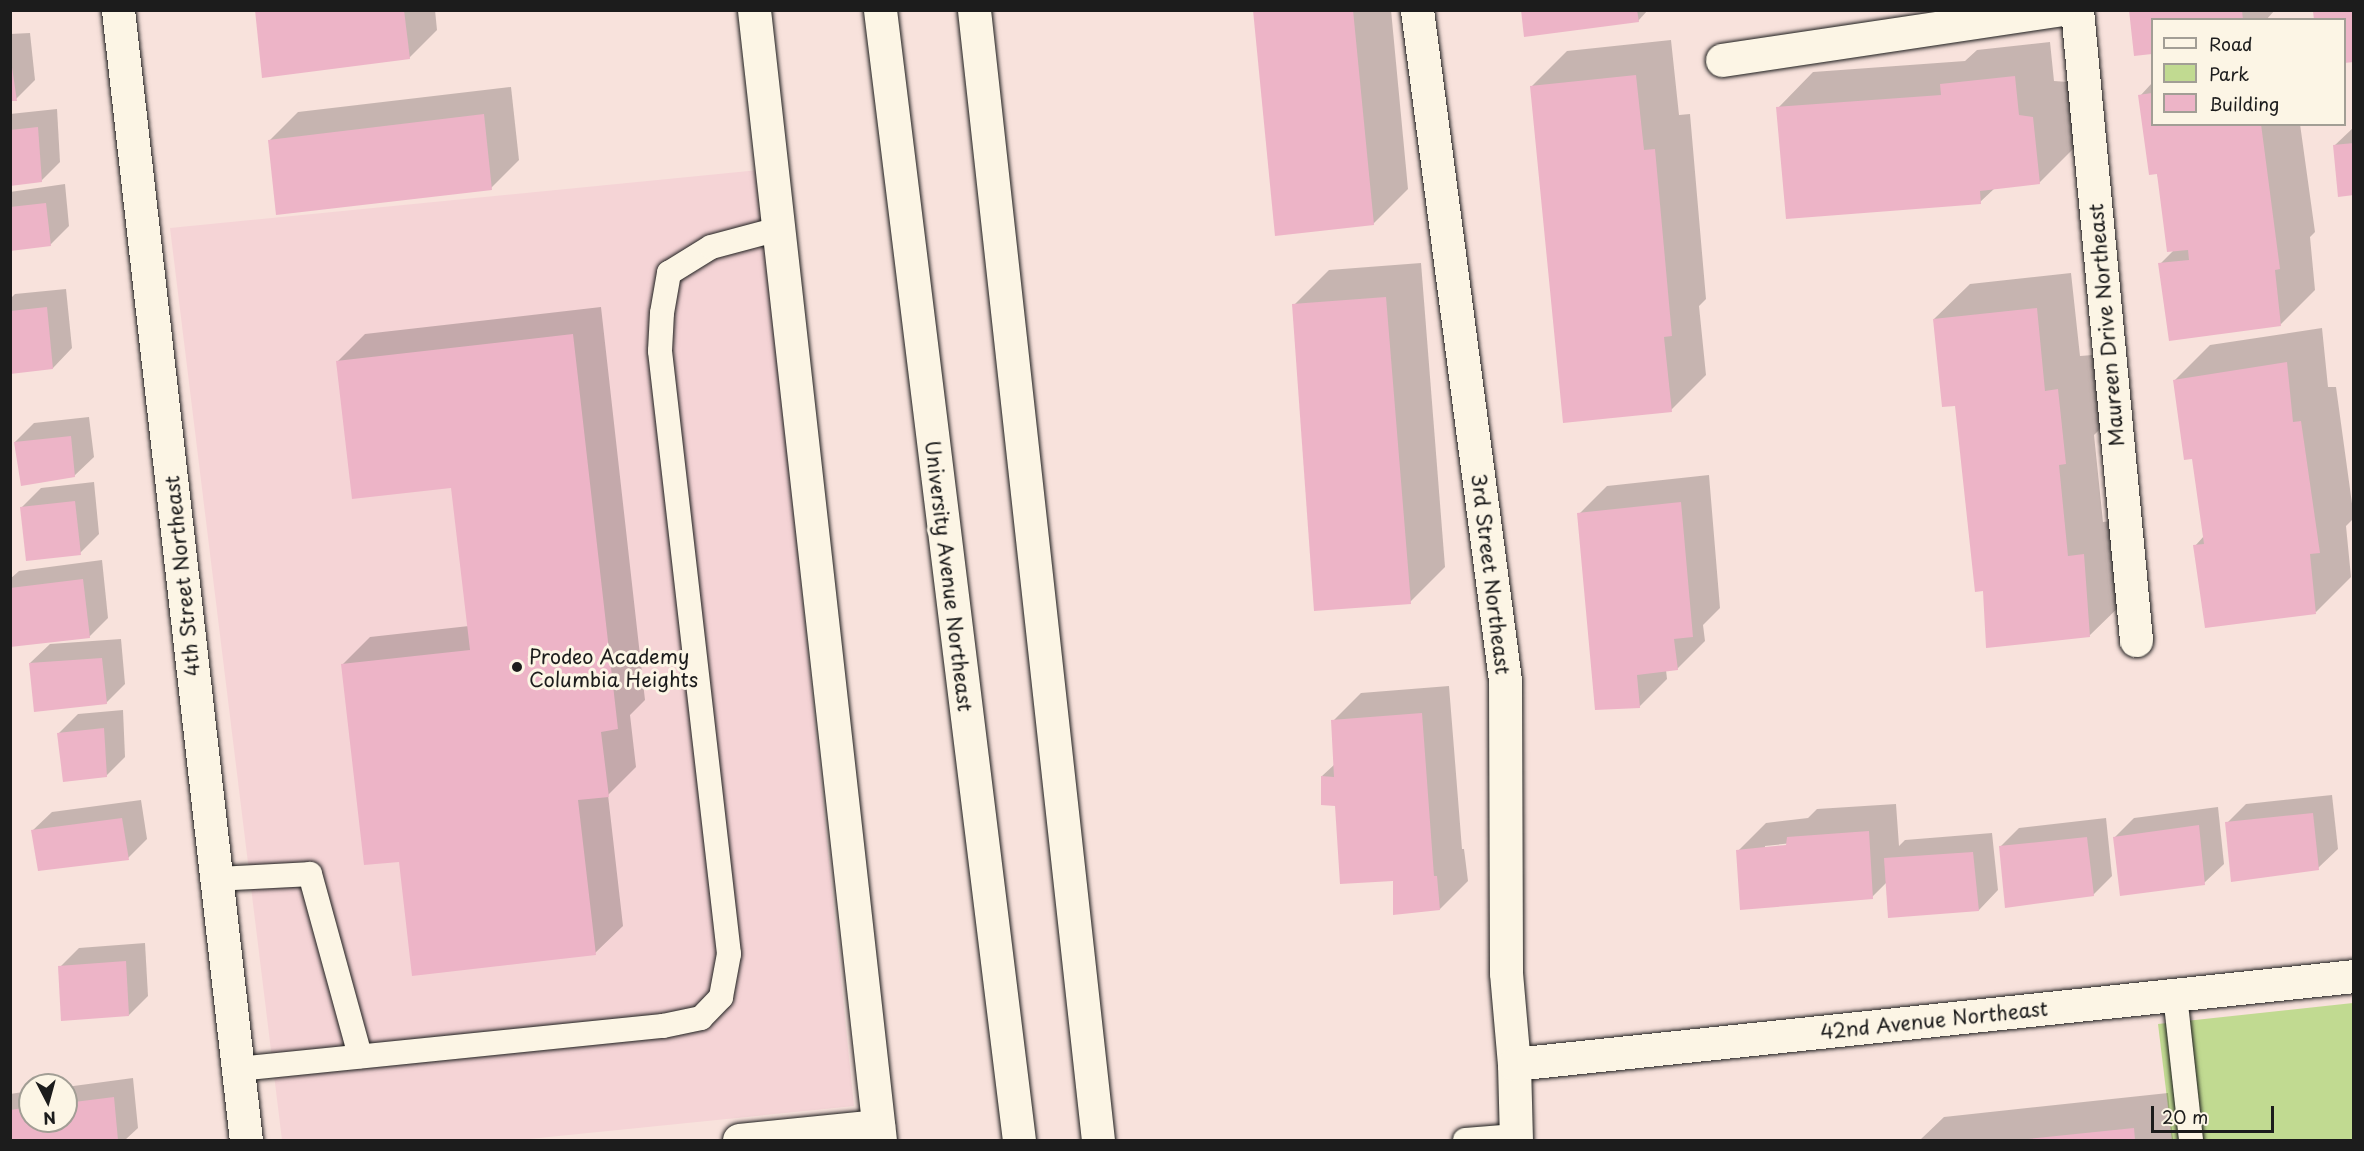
<!DOCTYPE html>
<style>
body{margin:0}
#map{position:relative;width:2364px;height:1151px;overflow:hidden;background:#f8e2dc;font-family:"Playpen Sans",sans-serif}
div>[style]{position:absolute}
.built>*{inset:0;background:#f5d4d6}
.green>*{inset:0;background:#c1da91}
.shadow>*{inset:0;background:#0003}
.building>*{inset:0;background:#edb4c7}
.roads{filter:drop-shadow(0 0 2px #1c1c1c) drop-shadow(0 0 2px #1c1c1c)}
.service>*{height:24px;margin:-12px;padding:0 12px;transform-origin:12px;border-radius:12px;background:#fcf5e5}
.minor>*{height:33px;margin:-16.5px;padding:0 16.5px;transform-origin:16.5px;border-radius:16.5px;background:#fcf5e5}
.primary>*{height:33px;margin:-16.5px;padding:0 16.5px;transform-origin:16.5px;border-radius:16.5px;background:#fcf5e5}
.dots>*{width:16px;height:16px;translate:-50% -50%;box-sizing:border-box;border:3px solid #fcf5e5;border-radius:50%}
span{translate:-50% -50%;white-space:nowrap;text-align:center;line-height:1.15;-webkit-text-stroke:6px #fcf5e5;paint-order:stroke}
.street-label{font-size:20px;color:#1c1c1c}
.poi-label{font-size:20px;color:#1c1c1c}
.left{translate:0 -50%;text-align:left}
.frame{position:absolute;inset:0;border:12px solid #1c1c1c;pointer-events:none}
.legend{position:absolute;left:2151px;top:18px;width:195px;height:108px;box-sizing:border-box;background:#fcf5e5;border:2px solid #a29e95;margin:0;padding:8px 10px;list-style:none;font-size:18px;color:#1c1c1c}
.legend li{display:flex;align-items:center;gap:12px;height:30px}
.legend b{width:30px;border:2px solid #a29e95}
.north{position:absolute;left:18px;top:1073px;width:60px;height:60px;box-sizing:border-box;background:#fcf5e5;border:2px solid #a29e95;border-radius:50%;rotate:174deg;font-size:16px;font-weight:700;line-height:24px;text-align:center;color:#1c1c1c}
.north::after{content:'';display:block;margin:auto;width:21px;height:27px;background:#1c1c1c;clip-path:polygon(50% 0,100% 100%,50% 72%,0 100%)}
.scale{position:absolute;left:2151px;top:1106px;width:123px;height:27px;box-sizing:border-box;border:3px solid #1c1c1c;border-top:0;padding-left:8px;font-size:18px;line-height:21px;white-space:nowrap;color:#1c1c1c;-webkit-text-stroke:4px #fcf5e5;paint-order:stroke}
</style>
<div id="map">
<div class="built">
<i style="clip-path:polygon(759px 170px,854px 1106px,519px 1140px,282px 1140px,170px 228px)"></i>
</div>
<div class="green">
<i style="clip-path:polygon(2353px 1003px,2353px 1140px,2172px 1140px,2158px 1024px)"></i>
</div>
<div class="shadow">
<i style="clip-path:polygon(256px 10px,435px 10px,437px 30px,409px 58px)"></i>
<i style="clip-path:polygon(1254px 10px,1391px 10px,1408px 189px,1373px 224px)"></i>
<i style="clip-path:polygon(1523px 10px,1648px 10px,1638px 21px)"></i>
<i style="clip-path:polygon(2131px 10px,2275px 10px,2266px 20px,2152px 20px,2152px 52px,2136px 55px)"></i>
<i style="clip-path:polygon(30px 33px,35px 80px,16px 99px,10px 100px,10px 34px)"></i>
<i style="clip-path:polygon(1671px 40px,1679px 115px,1690px 114px,1706px 299px,1699px 306px,1706px 375px,1671px 410px,1531px 87px,1567px 51px)"></i>
<i style="clip-path:polygon(2050px 42px,2054px 81px,2068px 82px,2074px 148px,2039px 183px,1995px 188px,1980px 202px,1778px 108px,1813px 72px,1965px 61px,1977px 50px)"></i>
<i style="clip-path:polygon(2152px 83px,2152px 124px,2300px 124px,2315px 232px,2310px 237px,2315px 290px,2280px 325px,2160px 264px,2174px 250px,2140px 96px)"></i>
<i style="clip-path:polygon(511px 87px,519px 160px,491px 188px,270px 140px,298px 112px)"></i>
<i style="clip-path:polygon(57px 109px,60px 162px,41px 181px,10px 184px,10px 114px)"></i>
<i style="clip-path:polygon(2354px 127px,2354px 193px,2334px 146px)"></i>
<i style="clip-path:polygon(65px 184px,69px 226px,50px 245px,10px 249px,10px 192px)"></i>
<i style="clip-path:polygon(1421px 263px,1445px 567px,1410px 602px,1294px 305px,1329px 270px)"></i>
<i style="clip-path:polygon(2071px 273px,2080px 356px,2093px 355px,2101px 428px,2094px 435px,2103px 522px,2118px 520px,2125px 601px,2089px 636px,1984px 589px,1957px 404px,1934px 319px,1970px 284px)"></i>
<i style="clip-path:polygon(66px 289px,72px 348px,53px 368px,10px 372px,10px 299px,15px 294px)"></i>
<i style="clip-path:polygon(601px 307px,645px 700px,630px 715px,636px 767px,608px 795px,623px 926px,595px 953px,400px 860px,342px 665px,370px 637px,469px 626px,452px 486px,337px 362px,365px 334px)"></i>
<i style="clip-path:polygon(2322px 328px,2328px 387px,2336px 387px,2354px 518px,2346px 526px,2351px 577px,2316px 612px,2195px 546px,2204px 536px,2193px 457px,2175px 380px,2210px 345px)"></i>
<i style="clip-path:polygon(89px 417px,94px 457px,74px 476px,15px 442px,34px 423px)"></i>
<i style="clip-path:polygon(1709px 475px,1720px 608px,1703px 625px,1705px 641px,1677px 669px,1666px 670px,1667px 679px,1639px 707px,1579px 514px,1607px 486px)"></i>
<i style="clip-path:polygon(94px 482px,99px 534px,80px 553px,22px 507px,41px 488px)"></i>
<i style="clip-path:polygon(102px 560px,108px 618px,89px 637px,10px 645px,10px 579px,19px 571px)"></i>
<i style="clip-path:polygon(121px 639px,125px 684px,106px 703px,30px 663px,50px 644px)"></i>
<i style="clip-path:polygon(1449px 686px,1462px 849px,1464px 849px,1468px 881px,1440px 909px,1394px 879px,1336px 805px,1322px 776px,1335px 764px,1333px 721px,1361px 693px)"></i>
<i style="clip-path:polygon(123px 710px,125px 757px,106px 776px,59px 733px,78px 714px)"></i>
<i style="clip-path:polygon(2332px 795px,2338px 849px,2318px 868px,2227px 823px,2246px 804px)"></i>
<i style="clip-path:polygon(141px 800px,147px 839px,128px 858px,32px 831px,52px 812px)"></i>
<i style="clip-path:polygon(evenodd,1896px 804px,1899px 846px,1905px 840px,1992px 833px,1998px 890px,1979px 910px,1887px 882px,1872px 897px,1738px 851px,1766px 823px,1808px 818px,1817px 809px,1896px 804px,1793px 843px,1793px 846px,1765px 849px,1765px 846px,1793px 843px)"></i>
<i style="clip-path:polygon(2218px 807px,2224px 864px,2204px 883px,2115px 837px,2134px 818px)"></i>
<i style="clip-path:polygon(2106px 818px,2112px 876px,2093px 895px,2000px 847px,2019px 828px)"></i>
<i style="clip-path:polygon(145px 943px,148px 996px,129px 1015px,60px 967px,79px 948px)"></i>
<i style="clip-path:polygon(133px 1078px,138px 1128px,125px 1140px,10px 1140px,10px 1094px,30px 1091px,30px 1121px,66px 1121px,66px 1087px)"></i>
<i style="clip-path:polygon(2168px 1093px,2173px 1140px,1920px 1140px,1944px 1117px)"></i>
</div>
<div class="building">
<i style="clip-path:polygon(255px 10px,404px 10px,410px 59px,262px 78px)"></i>
<i style="clip-path:polygon(1253px 10px,1353px 10px,1374px 225px,1275px 236px)"></i>
<i style="clip-path:polygon(1521px 10px,1637px 10px,1639px 22px,1524px 37px)"></i>
<i style="clip-path:polygon(2129px 10px,2242px 10px,2243px 20px,2152px 20px,2152px 54px,2134px 56px)"></i>
<i style="clip-path:polygon(2354px 10px,2354px 62px,2344px 63px,2344px 20px,2314px 20px,2313px 11px)"></i>
<i style="clip-path:polygon(10px 54px,17px 101px,10px 101px)"></i>
<i style="clip-path:polygon(1636px 75px,1644px 150px,1655px 149px,1672px 336px,1664px 337px,1672px 412px,1563px 423px,1530px 86px)"></i>
<i style="clip-path:polygon(2015px 76px,2019px 115px,2033px 117px,2040px 184px,1980px 191px,1981px 204px,1786px 219px,1776px 107px,1941px 95px,1940px 84px)"></i>
<i style="clip-path:polygon(2152px 93px,2152px 124px,2261px 124px,2280px 269px,2275px 270px,2281px 326px,2169px 341px,2158px 263px,2189px 260px,2188px 250px,2167px 252px,2157px 174px,2149px 175px,2138px 95px)"></i>
<i style="clip-path:polygon(484px 114px,492px 190px,276px 215px,268px 140px)"></i>
<i style="clip-path:polygon(38px 127px,42px 182px,10px 186px,10px 130px)"></i>
<i style="clip-path:polygon(2354px 143px,2354px 195px,2338px 197px,2333px 145px)"></i>
<i style="clip-path:polygon(46px 203px,51px 246px,10px 251px,10px 207px)"></i>
<i style="clip-path:polygon(1386px 297px,1411px 604px,1314px 611px,1292px 304px)"></i>
<i style="clip-path:polygon(47px 307px,53px 369px,10px 374px,10px 311px)"></i>
<i style="clip-path:polygon(2037px 308px,2045px 391px,2058px 389px,2066px 464px,2059px 465px,2068px 556px,2084px 554px,2090px 637px,1986px 648px,1983px 591px,1975px 592px,1955px 406px,1942px 407px,1933px 319px)"></i>
<i style="clip-path:polygon(573px 334px,618px 729px,601px 732px,609px 797px,578px 800px,596px 955px,412px 976px,399px 862px,364px 865px,341px 664px,470px 650px,451px 488px,352px 499px,336px 361px)"></i>
<i style="clip-path:polygon(2287px 362px,2293px 422px,2301px 421px,2320px 553px,2310px 554px,2316px 614px,2205px 628px,2193px 545px,2204px 544px,2192px 459px,2184px 460px,2173px 380px)"></i>
<i style="clip-path:polygon(71px 436px,75px 477px,21px 486px,14px 442px)"></i>
<i style="clip-path:polygon(75px 501px,81px 555px,26px 561px,20px 507px)"></i>
<i style="clip-path:polygon(1681px 502px,1693px 637px,1674px 639px,1678px 670px,1637px 675px,1640px 708px,1595px 710px,1577px 513px)"></i>
<i style="clip-path:polygon(83px 579px,90px 638px,10px 647px,10px 588px)"></i>
<i style="clip-path:polygon(102px 658px,107px 704px,34px 712px,29px 663px)"></i>
<i style="clip-path:polygon(1422px 713px,1434px 876px,1437px 876px,1440px 910px,1393px 915px,1393px 881px,1340px 884px,1335px 806px,1321px 805px,1321px 776px,1334px 777px,1331px 720px)"></i>
<i style="clip-path:polygon(104px 728px,107px 777px,63px 782px,57px 733px)"></i>
<i style="clip-path:polygon(2313px 813px,2319px 870px,2231px 882px,2225px 822px)"></i>
<i style="clip-path:polygon(122px 818px,129px 860px,38px 871px,31px 830px)"></i>
<i style="clip-path:polygon(2199px 825px,2205px 885px,2120px 896px,2113px 837px)"></i>
<i style="clip-path:polygon(1869px 831px,1873px 899px,1740px 910px,1736px 850px,1786px 845px,1787px 837px)"></i>
<i style="clip-path:polygon(2087px 837px,2094px 896px,2005px 908px,1999px 846px)"></i>
<i style="clip-path:polygon(1973px 852px,1979px 911px,1888px 918px,1884px 858px)"></i>
<i style="clip-path:polygon(126px 961px,129px 1016px,61px 1021px,58px 966px)"></i>
<i style="clip-path:polygon(114px 1097px,118px 1140px,10px 1140px,10px 1110px,30px 1107px,30px 1121px,66px 1121px,66px 1103px)"></i>
<i style="clip-path:polygon(2134px 1128px,2135px 1140px,2028px 1140px,2028px 1139px)"></i>
</div>
<div class="roads">
<div class="service">
<i style="left:216px;top:879px;width:94px;rotate:-3deg"></i>
<i style="left:310px;top:874px;width:189px;rotate:74.6deg"></i>
<i style="left:2175px;top:995px;width:146px;rotate:83.7deg"></i>
<i style="left:238px;top:1069px;width:427px;rotate:-5.8deg"></i>
<i style="left:663px;top:1026px;width:39px;rotate:-12deg"></i>
<i style="left:701px;top:1018px;width:29px;rotate:-46deg"></i>
<i style="left:721px;top:997px;width:44px;rotate:-79.5deg"></i>
<i style="left:729px;top:954px;width:607px;rotate:-96.53deg"></i>
<i style="left:660px;top:351px;width:38px;rotate:-87deg"></i>
<i style="left:662px;top:313px;width:41px;rotate:-80.1deg"></i>
<i style="left:669px;top:273px;width:49px;rotate:-31.8deg"></i>
<i style="left:711px;top:247px;width:69px;rotate:-15deg"></i>
<i style="left:1465px;top:1140px;width:51px;rotate:-4.5deg"></i>
</div>
<div class="minor">
<i style="left:118px;top:10px;width:1137px;rotate:83.54deg"></i>
<i style="left:754px;top:10px;width:1137px;rotate:83.64deg"></i>
<i style="left:1417px;top:10px;width:676px;rotate:82.52deg"></i>
<i style="left:1505px;top:680px;width:293px;rotate:89.8deg"></i>
<i style="left:1506px;top:973px;width:91px;rotate:85deg"></i>
<i style="left:1514px;top:1064px;width:76px;rotate:88.5deg"></i>
<i style="left:2077px;top:10px;width:633px;rotate:84.65deg"></i>
<i style="left:1722px;top:60px;width:340px;rotate:-8.5deg"></i>
<i style="left:1514px;top:1064px;width:845px;rotate:-5.98deg"></i>
<i style="left:739px;top:1140px;width:140px;rotate:-5.8deg"></i>
</div>
<div class="primary">
<i style="left:880px;top:10px;width:1139px;rotate:82.99deg"></i>
<i style="left:974px;top:10px;width:1137px;rotate:83.74deg"></i>
</div>
</div>
<div class="dots">
<i style="left:517px;top:667px;background:#1c1c1c"></i>
</div>
<div class="street-label">
<span style="left:2106px;top:325px;rotate:-95deg">Maureen Drive Northeast</span>
<span style="left:1491px;top:574px;rotate:83deg">3rd Street Northeast</span>
<span style="left:182px;top:576px;rotate:-96deg">4th Street Northeast</span>
<span style="left:949px;top:576px;rotate:83deg">University Avenue Northeast</span>
<span style="left:1934px;top:1020px;rotate:-6deg">42nd Avenue Northeast</span>
</div>
<div class="poi-label">
<span class="left" style="left:529px;top:668px">Prodeo Academy<br>Columbia Heights</span>
</div>
<div class="frame"></div>
<ul class="legend">
<li><b style="height:8px;background:#fcf5e5"></b>Road</li>
<li><b style="height:16px;background:#c1da91"></b>Park</li>
<li><b style="height:16px;background:#edb4c7"></b>Building</li>
</ul>
<div class="north">N</div>
<div class="scale">20 m</div>
</div>
